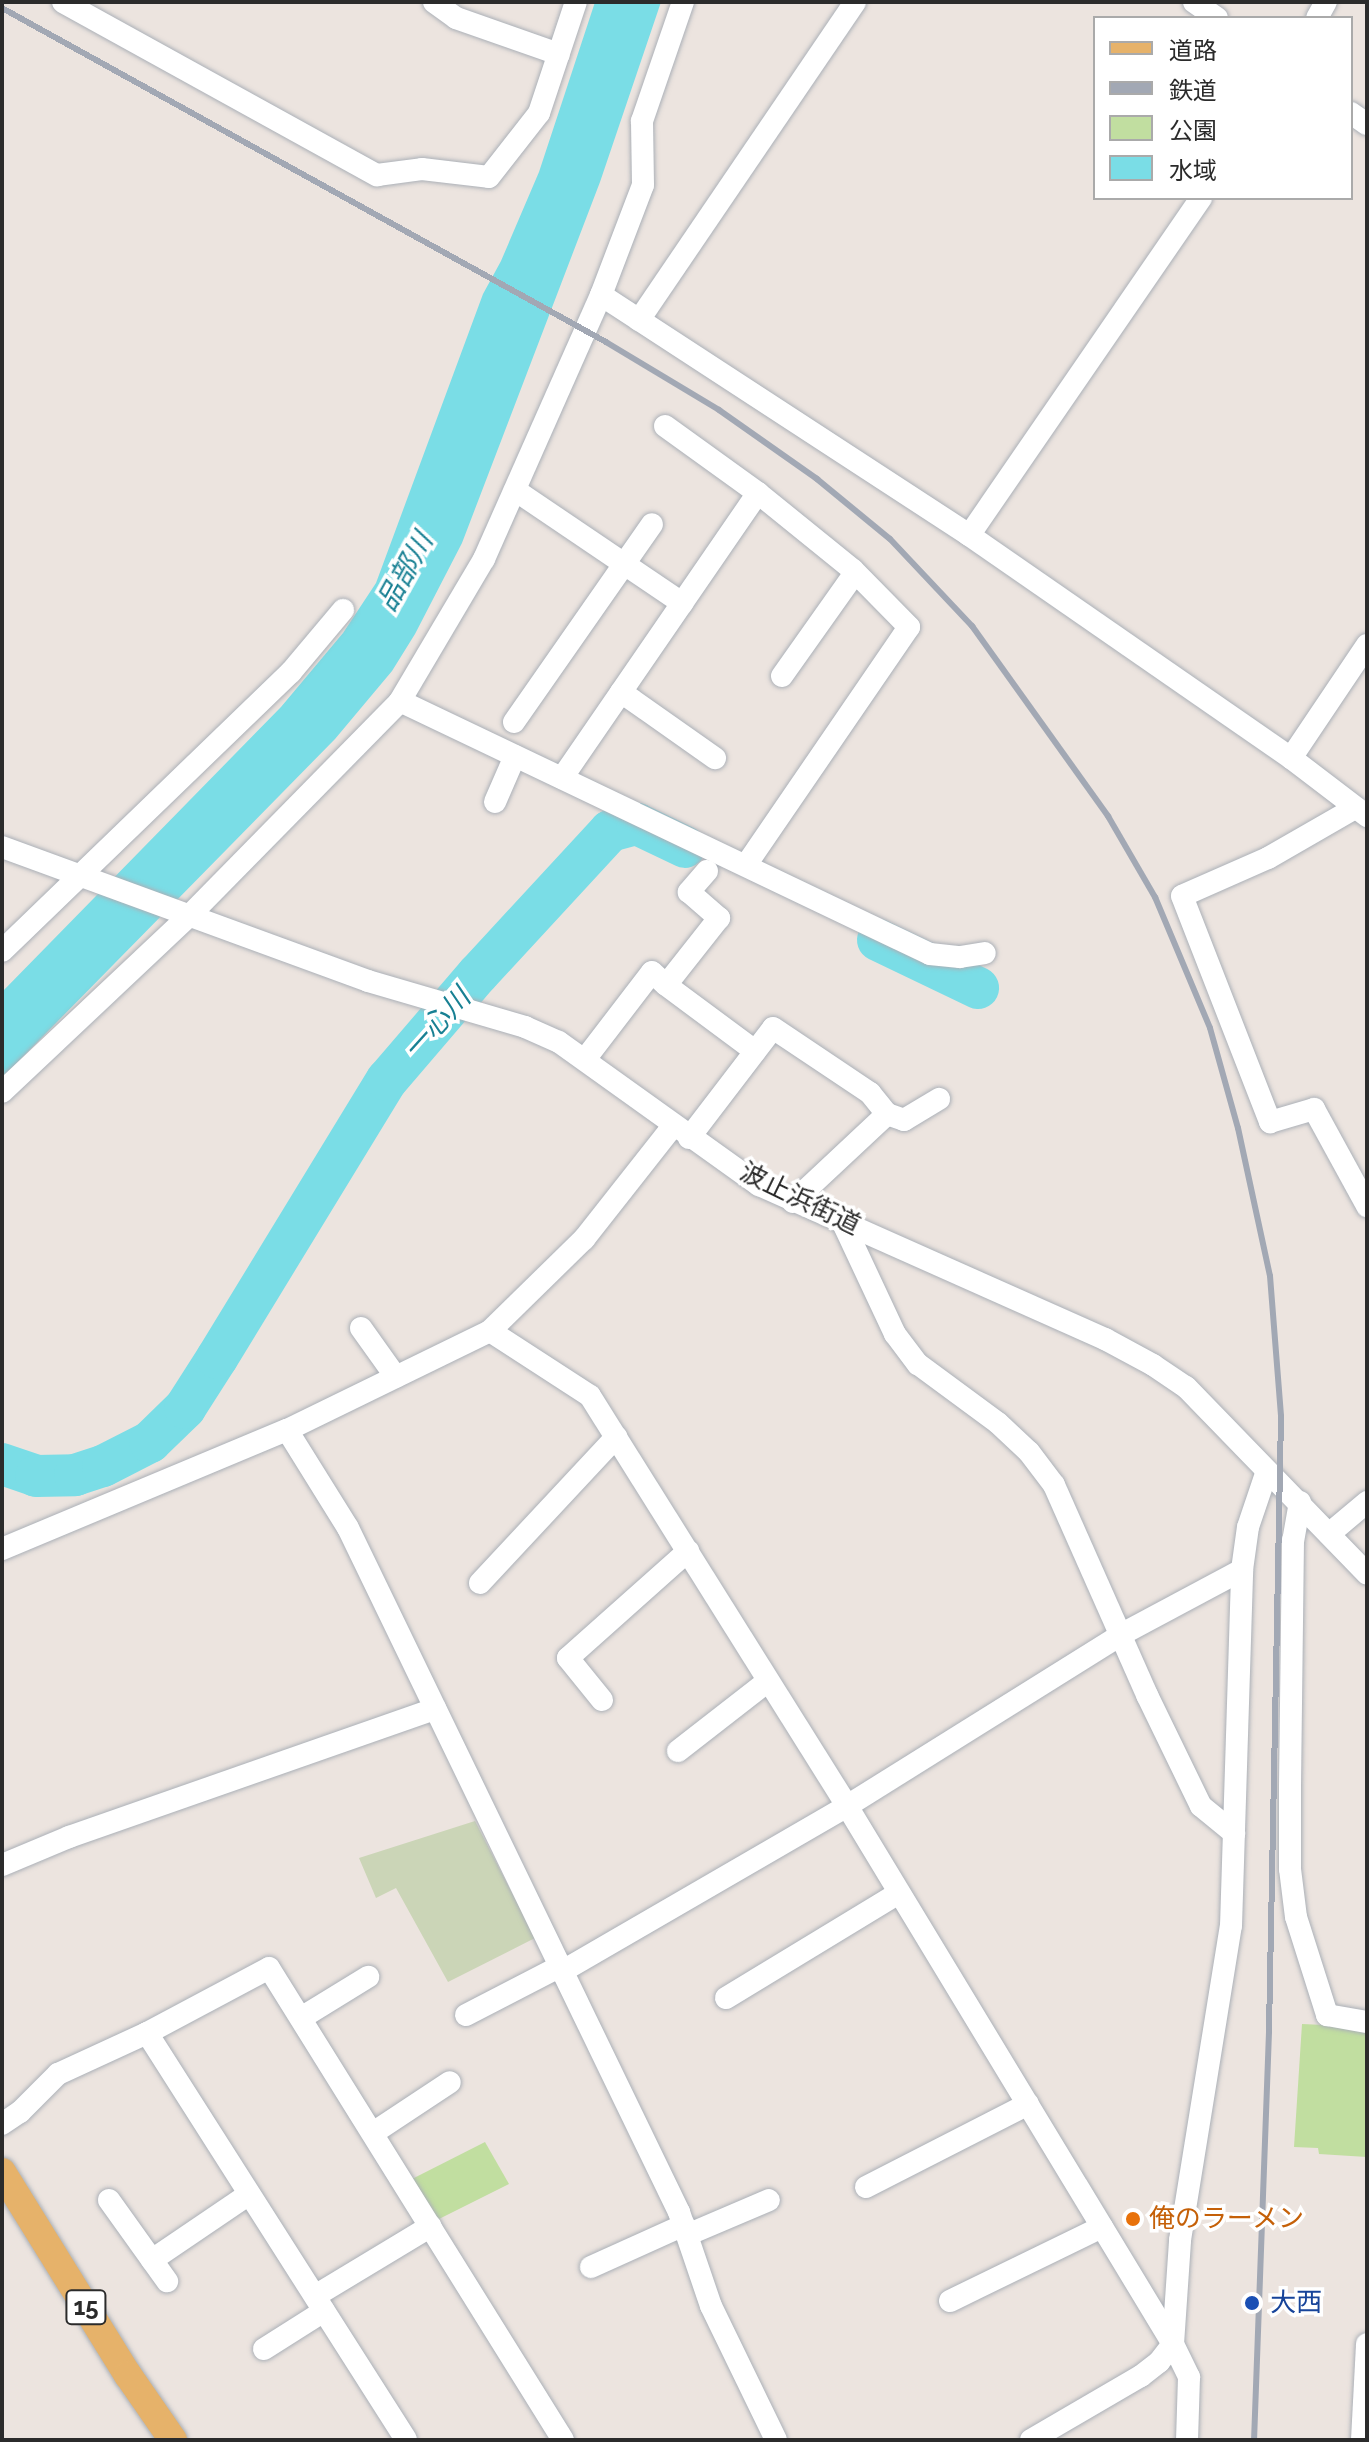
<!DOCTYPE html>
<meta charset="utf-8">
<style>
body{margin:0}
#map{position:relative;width:1369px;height:2442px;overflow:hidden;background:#ece4df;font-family:Raleway,"Noto Sans JP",sans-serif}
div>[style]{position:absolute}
.green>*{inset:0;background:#c1dea0}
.cemetery>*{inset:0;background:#cbd5b7}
.water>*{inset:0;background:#7adde6}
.river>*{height:42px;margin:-21px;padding:0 21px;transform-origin:21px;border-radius:21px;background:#7adde6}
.roads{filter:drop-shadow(0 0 2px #abb0b7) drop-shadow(0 0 2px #abb0b7)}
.minor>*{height:22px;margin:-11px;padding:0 11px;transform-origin:11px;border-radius:11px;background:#fff}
.major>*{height:28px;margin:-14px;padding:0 14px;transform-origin:14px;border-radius:14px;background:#e6b26a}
.rail>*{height:6px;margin:-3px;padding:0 3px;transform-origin:3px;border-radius:3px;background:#a2a8b4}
.dots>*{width:22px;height:22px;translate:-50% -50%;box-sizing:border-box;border:4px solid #fff;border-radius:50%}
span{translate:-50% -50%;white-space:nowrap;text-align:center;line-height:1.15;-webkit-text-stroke:7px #fff;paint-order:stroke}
.shield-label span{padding:2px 6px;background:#fff;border:2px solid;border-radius:6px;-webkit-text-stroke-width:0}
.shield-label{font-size:24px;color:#2b2b2b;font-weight:700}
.street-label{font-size:26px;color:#2b2b2b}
.food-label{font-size:26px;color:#c56008}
.left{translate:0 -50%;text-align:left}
.transit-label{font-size:26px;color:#164399}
.water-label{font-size:28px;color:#188093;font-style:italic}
.frame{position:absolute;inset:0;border:4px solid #2b2b2b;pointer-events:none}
.legend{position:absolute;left:1093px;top:16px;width:260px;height:184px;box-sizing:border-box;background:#fff;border:2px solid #aaa;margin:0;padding:10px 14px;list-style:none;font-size:24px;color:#2b2b2b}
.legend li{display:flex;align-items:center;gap:16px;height:40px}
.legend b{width:40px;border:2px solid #aaa}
</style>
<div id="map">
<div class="green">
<i style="clip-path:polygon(1302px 2024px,1367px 2027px,1367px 2157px,1319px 2154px,1318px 2148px,1294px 2147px)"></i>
<i style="clip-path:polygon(485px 2142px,509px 2184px,435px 2221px,412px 2179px)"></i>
</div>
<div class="cemetery">
<i style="clip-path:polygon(475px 1821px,535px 1938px,448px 1982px,396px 1888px,376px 1898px,359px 1858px)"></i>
</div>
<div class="water">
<i style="clip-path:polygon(595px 2px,661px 2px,600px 182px,462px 543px,415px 634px,392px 671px,335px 739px,2px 1078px,2px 992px,281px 707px,343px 633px,376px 583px,483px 294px,501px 261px,539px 172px)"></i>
</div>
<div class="river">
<i style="left:878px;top:940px;width:111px;rotate:25.6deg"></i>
<i style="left:2px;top:1464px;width:36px;rotate:19deg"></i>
<i style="left:36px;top:1476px;width:39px;rotate:-1deg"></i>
<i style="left:75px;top:1475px;width:29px;rotate:-18deg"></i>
<i style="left:103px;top:1466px;width:53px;rotate:-27.1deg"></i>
<i style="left:150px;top:1442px;width:49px;rotate:-44.2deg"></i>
<i style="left:185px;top:1408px;width:59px;rotate:-57.4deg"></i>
<i style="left:217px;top:1358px;width:326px;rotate:-58.6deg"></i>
<i style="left:387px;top:1080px;width:140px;rotate:-49.4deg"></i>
<i style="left:478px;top:974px;width:195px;rotate:-47.3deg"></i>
<i style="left:610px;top:831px;width:28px;rotate:-15deg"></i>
<i style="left:637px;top:824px;width:53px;rotate:25.6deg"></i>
</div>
<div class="roads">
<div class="minor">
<i style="left:63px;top:2px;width:359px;rotate:28.9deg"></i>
<i style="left:377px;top:175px;width:45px;rotate:-7.6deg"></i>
<i style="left:422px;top:169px;width:67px;rotate:6.8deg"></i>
<i style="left:489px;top:177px;width:81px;rotate:-52deg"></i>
<i style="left:539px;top:113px;width:117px;rotate:-71.6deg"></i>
<i style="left:434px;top:2px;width:27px;rotate:36deg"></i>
<i style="left:456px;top:18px;width:109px;rotate:19.3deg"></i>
<i style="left:1194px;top:2px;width:28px;rotate:35deg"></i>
<i style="left:1317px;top:18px;width:18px;rotate:-61deg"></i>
<i style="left:1351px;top:113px;width:19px;rotate:35deg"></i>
<i style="left:1201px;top:198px;width:409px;rotate:124.5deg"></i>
<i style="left:969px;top:535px;width:392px;rotate:34.7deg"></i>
<i style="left:1291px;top:758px;width:96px;rotate:37.3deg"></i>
<i style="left:601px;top:295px;width:439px;rotate:33.1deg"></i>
<i style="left:639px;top:320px;width:384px;rotate:-55.8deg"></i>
<i style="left:665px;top:426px;width:115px;rotate:35.8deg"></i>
<i style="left:758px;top:493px;width:122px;rotate:39deg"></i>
<i style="left:853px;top:570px;width:80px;rotate:45.5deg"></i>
<i style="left:909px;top:627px;width:288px;rotate:124.4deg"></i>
<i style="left:515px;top:490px;width:202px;rotate:34.1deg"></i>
<i style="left:782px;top:676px;width:126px;rotate:-54.7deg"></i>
<i style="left:621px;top:692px;width:115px;rotate:35.1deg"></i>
<i style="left:400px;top:701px;width:587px;rotate:25.52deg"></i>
<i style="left:930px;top:954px;width:30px;rotate:6deg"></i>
<i style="left:960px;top:957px;width:25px;rotate:-9deg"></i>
<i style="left:514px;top:722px;width:241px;rotate:-55.1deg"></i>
<i style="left:1291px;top:758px;width:136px;rotate:-56.1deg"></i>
<i style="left:562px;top:778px;width:346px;rotate:-55.5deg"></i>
<i style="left:495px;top:802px;width:50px;rotate:-66.5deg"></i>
<i style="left:1355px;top:808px;width:100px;rotate:150.1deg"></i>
<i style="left:1268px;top:858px;width:94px;rotate:156.2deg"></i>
<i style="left:1182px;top:896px;width:243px;rotate:68.7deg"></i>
<i style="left:1270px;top:1122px;width:46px;rotate:-16.5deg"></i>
<i style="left:1314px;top:1109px;width:111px;rotate:61.3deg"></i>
<i style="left:2px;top:847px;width:390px;rotate:20.1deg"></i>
<i style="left:368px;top:981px;width:164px;rotate:16.3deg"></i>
<i style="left:525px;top:1027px;width:37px;rotate:24deg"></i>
<i style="left:559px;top:1042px;width:246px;rotate:35.6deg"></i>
<i style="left:759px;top:1185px;width:379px;rotate:24deg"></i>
<i style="left:1105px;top:1339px;width:55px;rotate:28.4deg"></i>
<i style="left:1153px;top:1365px;width:40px;rotate:34deg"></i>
<i style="left:1186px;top:1387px;width:260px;rotate:45.9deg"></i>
<i style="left:707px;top:871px;width:28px;rotate:131deg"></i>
<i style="left:689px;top:892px;width:40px;rotate:41deg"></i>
<i style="left:719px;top:918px;width:85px;rotate:128.3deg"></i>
<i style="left:666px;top:985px;width:111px;rotate:36.6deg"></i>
<i style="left:2px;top:951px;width:402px;rotate:-44deg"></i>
<i style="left:291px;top:672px;width:81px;rotate:-50deg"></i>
<i style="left:586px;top:1058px;width:108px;rotate:-52.5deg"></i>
<i style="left:652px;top:972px;width:19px;rotate:43deg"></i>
<i style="left:2px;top:1092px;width:257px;rotate:-43.3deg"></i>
<i style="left:189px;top:916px;width:301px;rotate:-45.5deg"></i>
<i style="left:400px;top:701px;width:165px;rotate:-59.4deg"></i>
<i style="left:484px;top:559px;width:289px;rotate:-66.1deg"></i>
<i style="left:601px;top:295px;width:118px;rotate:-69.1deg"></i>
<i style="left:643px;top:185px;width:64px;rotate:-90.9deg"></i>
<i style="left:642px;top:121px;width:126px;rotate:-71deg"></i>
<i style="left:689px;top:1138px;width:138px;rotate:-52.6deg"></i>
<i style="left:773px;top:1028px;width:117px;rotate:33.8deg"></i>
<i style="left:870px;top:1093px;width:27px;rotate:51deg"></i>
<i style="left:793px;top:1202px;width:129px;rotate:-43.1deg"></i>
<i style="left:887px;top:1114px;width:18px;rotate:19deg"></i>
<i style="left:904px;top:1120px;width:41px;rotate:-31deg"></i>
<i style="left:842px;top:1221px;width:125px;rotate:64.9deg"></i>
<i style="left:895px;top:1334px;width:38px;rotate:53deg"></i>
<i style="left:918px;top:1364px;width:99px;rotate:36.4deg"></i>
<i style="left:998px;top:1423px;width:42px;rotate:43.1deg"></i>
<i style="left:1029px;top:1452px;width:41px;rotate:52.9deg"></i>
<i style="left:1054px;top:1485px;width:230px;rotate:66.1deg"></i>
<i style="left:1147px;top:1695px;width:123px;rotate:64.1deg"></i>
<i style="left:1201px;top:1806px;width:43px;rotate:39.3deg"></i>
<i style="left:361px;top:1328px;width:60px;rotate:54.5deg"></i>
<i style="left:490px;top:1331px;width:119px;rotate:33deg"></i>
<i style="left:590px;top:1396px;width:484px;rotate:57.9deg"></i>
<i style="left:847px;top:1806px;width:629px;rotate:58.79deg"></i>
<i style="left:1173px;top:2344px;width:37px;rotate:64deg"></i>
<i style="left:1189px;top:2377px;width:63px;rotate:91.8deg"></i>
<i style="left:287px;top:1430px;width:115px;rotate:58.1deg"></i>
<i style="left:348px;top:1528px;width:760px;rotate:64.18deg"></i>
<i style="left:679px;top:2212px;width:99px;rotate:71.2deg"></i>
<i style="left:711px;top:2306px;width:149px;rotate:64.1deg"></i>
<i style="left:1300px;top:1502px;width:39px;rotate:100deg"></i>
<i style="left:1293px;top:1540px;width:248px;rotate:90.7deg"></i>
<i style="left:1290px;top:1788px;width:81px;rotate:90deg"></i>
<i style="left:1290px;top:1869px;width:48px;rotate:82.9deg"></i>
<i style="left:1296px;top:1917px;width:103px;rotate:72.4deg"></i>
<i style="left:1327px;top:2015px;width:41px;rotate:9.9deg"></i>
<i style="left:1329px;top:1534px;width:50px;rotate:-40.1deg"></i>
<i style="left:2px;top:1549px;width:309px;rotate:-22.7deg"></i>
<i style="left:287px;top:1430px;width:226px;rotate:-26deg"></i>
<i style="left:490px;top:1331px;width:132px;rotate:-44.4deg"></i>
<i style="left:584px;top:1239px;width:144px;rotate:-51.8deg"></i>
<i style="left:480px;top:1583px;width:200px;rotate:-47deg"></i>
<i style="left:602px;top:1700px;width:54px;rotate:-129deg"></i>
<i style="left:568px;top:1658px;width:161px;rotate:-41.7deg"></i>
<i style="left:678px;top:1751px;width:114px;rotate:-37.9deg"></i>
<i style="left:2px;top:1865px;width:73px;rotate:-22.7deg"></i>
<i style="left:69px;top:1837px;width:388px;rotate:-19.3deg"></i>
<i style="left:561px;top:1972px;width:331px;rotate:-30.1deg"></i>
<i style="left:847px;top:1806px;width:324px;rotate:-32deg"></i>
<i style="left:1122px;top:1634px;width:136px;rotate:-28.1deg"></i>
<i style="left:726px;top:1998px;width:202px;rotate:-31.3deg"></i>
<i style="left:466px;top:2015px;width:105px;rotate:-27.3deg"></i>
<i style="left:301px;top:2018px;width:79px;rotate:-31.5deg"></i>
<i style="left:147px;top:2033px;width:482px;rotate:57.5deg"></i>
<i style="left:2px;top:2124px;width:22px;rotate:-34deg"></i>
<i style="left:20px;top:2112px;width:54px;rotate:-45deg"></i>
<i style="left:58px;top:2074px;width:98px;rotate:-24.7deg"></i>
<i style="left:147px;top:2033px;width:138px;rotate:-28deg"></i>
<i style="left:269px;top:1968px;width:556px;rotate:58.08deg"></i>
<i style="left:373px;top:2133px;width:92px;rotate:-33.5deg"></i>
<i style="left:866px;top:2187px;width:182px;rotate:-27.1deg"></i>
<i style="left:109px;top:2200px;width:100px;rotate:54.4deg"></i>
<i style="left:687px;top:2235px;width:89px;rotate:-23.1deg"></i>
<i style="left:152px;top:2260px;width:117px;rotate:-34.2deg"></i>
<i style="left:591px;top:2267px;width:102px;rotate:-24.3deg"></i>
<i style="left:315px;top:2296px;width:135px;rotate:-31.1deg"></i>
<i style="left:950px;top:2301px;width:169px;rotate:-26deg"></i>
<i style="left:264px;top:2349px;width:71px;rotate:-32.3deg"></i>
<i style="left:1031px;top:2440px;width:127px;rotate:-30.2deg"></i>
<i style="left:1141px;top:2376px;width:23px;rotate:-38deg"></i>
<i style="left:1159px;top:2362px;width:23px;rotate:-52deg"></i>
<i style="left:1173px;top:2344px;width:104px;rotate:-86.1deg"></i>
<i style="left:1180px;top:2240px;width:318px;rotate:-80.8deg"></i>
<i style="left:1231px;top:1926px;width:356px;rotate:-88.2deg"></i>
<i style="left:1242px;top:1570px;width:43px;rotate:-82.1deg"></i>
<i style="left:1248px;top:1527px;width:59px;rotate:-71.3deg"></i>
<i style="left:1362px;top:2440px;width:96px;rotate:-87deg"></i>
</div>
<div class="major">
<i style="left:2px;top:2172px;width:239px;rotate:58.2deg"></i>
<i style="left:128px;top:2375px;width:79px;rotate:55.3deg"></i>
</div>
</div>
<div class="rail">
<i style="left:2px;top:8px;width:690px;rotate:28.94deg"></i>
<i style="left:606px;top:342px;width:132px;rotate:31deg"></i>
<i style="left:719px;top:410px;width:120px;rotate:35.1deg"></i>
<i style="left:817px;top:479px;width:94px;rotate:39.4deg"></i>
<i style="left:890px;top:539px;width:120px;rotate:46.7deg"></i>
<i style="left:972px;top:626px;width:234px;rotate:54.4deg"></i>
<i style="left:1108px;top:816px;width:94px;rotate:59.9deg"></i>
<i style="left:1155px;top:897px;width:142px;rotate:67.2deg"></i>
<i style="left:1210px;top:1028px;width:104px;rotate:74.4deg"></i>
<i style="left:1238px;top:1128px;width:151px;rotate:77.8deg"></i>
<i style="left:1270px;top:1276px;width:140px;rotate:85.5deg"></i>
<i style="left:1281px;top:1416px;width:616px;rotate:91.12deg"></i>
<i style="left:1269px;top:2032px;width:408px;rotate:92.1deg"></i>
</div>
<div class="dots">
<i style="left:1133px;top:2219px;background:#e8710a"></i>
<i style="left:1252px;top:2303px;background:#1a4fb4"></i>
</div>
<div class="shield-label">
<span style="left:86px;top:2307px">15</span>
</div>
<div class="street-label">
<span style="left:800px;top:1199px;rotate:26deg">波止浜街道</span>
</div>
<div class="food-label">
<span class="left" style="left:1149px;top:2219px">俺のラーメン</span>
</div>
<div class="transit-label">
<span class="left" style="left:1270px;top:2303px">大西</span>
</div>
<div class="water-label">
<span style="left:405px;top:572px;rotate:-61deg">品部川</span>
<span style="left:437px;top:1024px;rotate:-48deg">一心川</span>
</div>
<div class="frame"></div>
<ul class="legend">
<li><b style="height:10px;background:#e6b26a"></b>道路</li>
<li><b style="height:10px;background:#a2a8b4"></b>鉄道</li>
<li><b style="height:22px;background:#c1dea0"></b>公園</li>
<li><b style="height:22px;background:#7adde6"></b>水域</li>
</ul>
</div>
